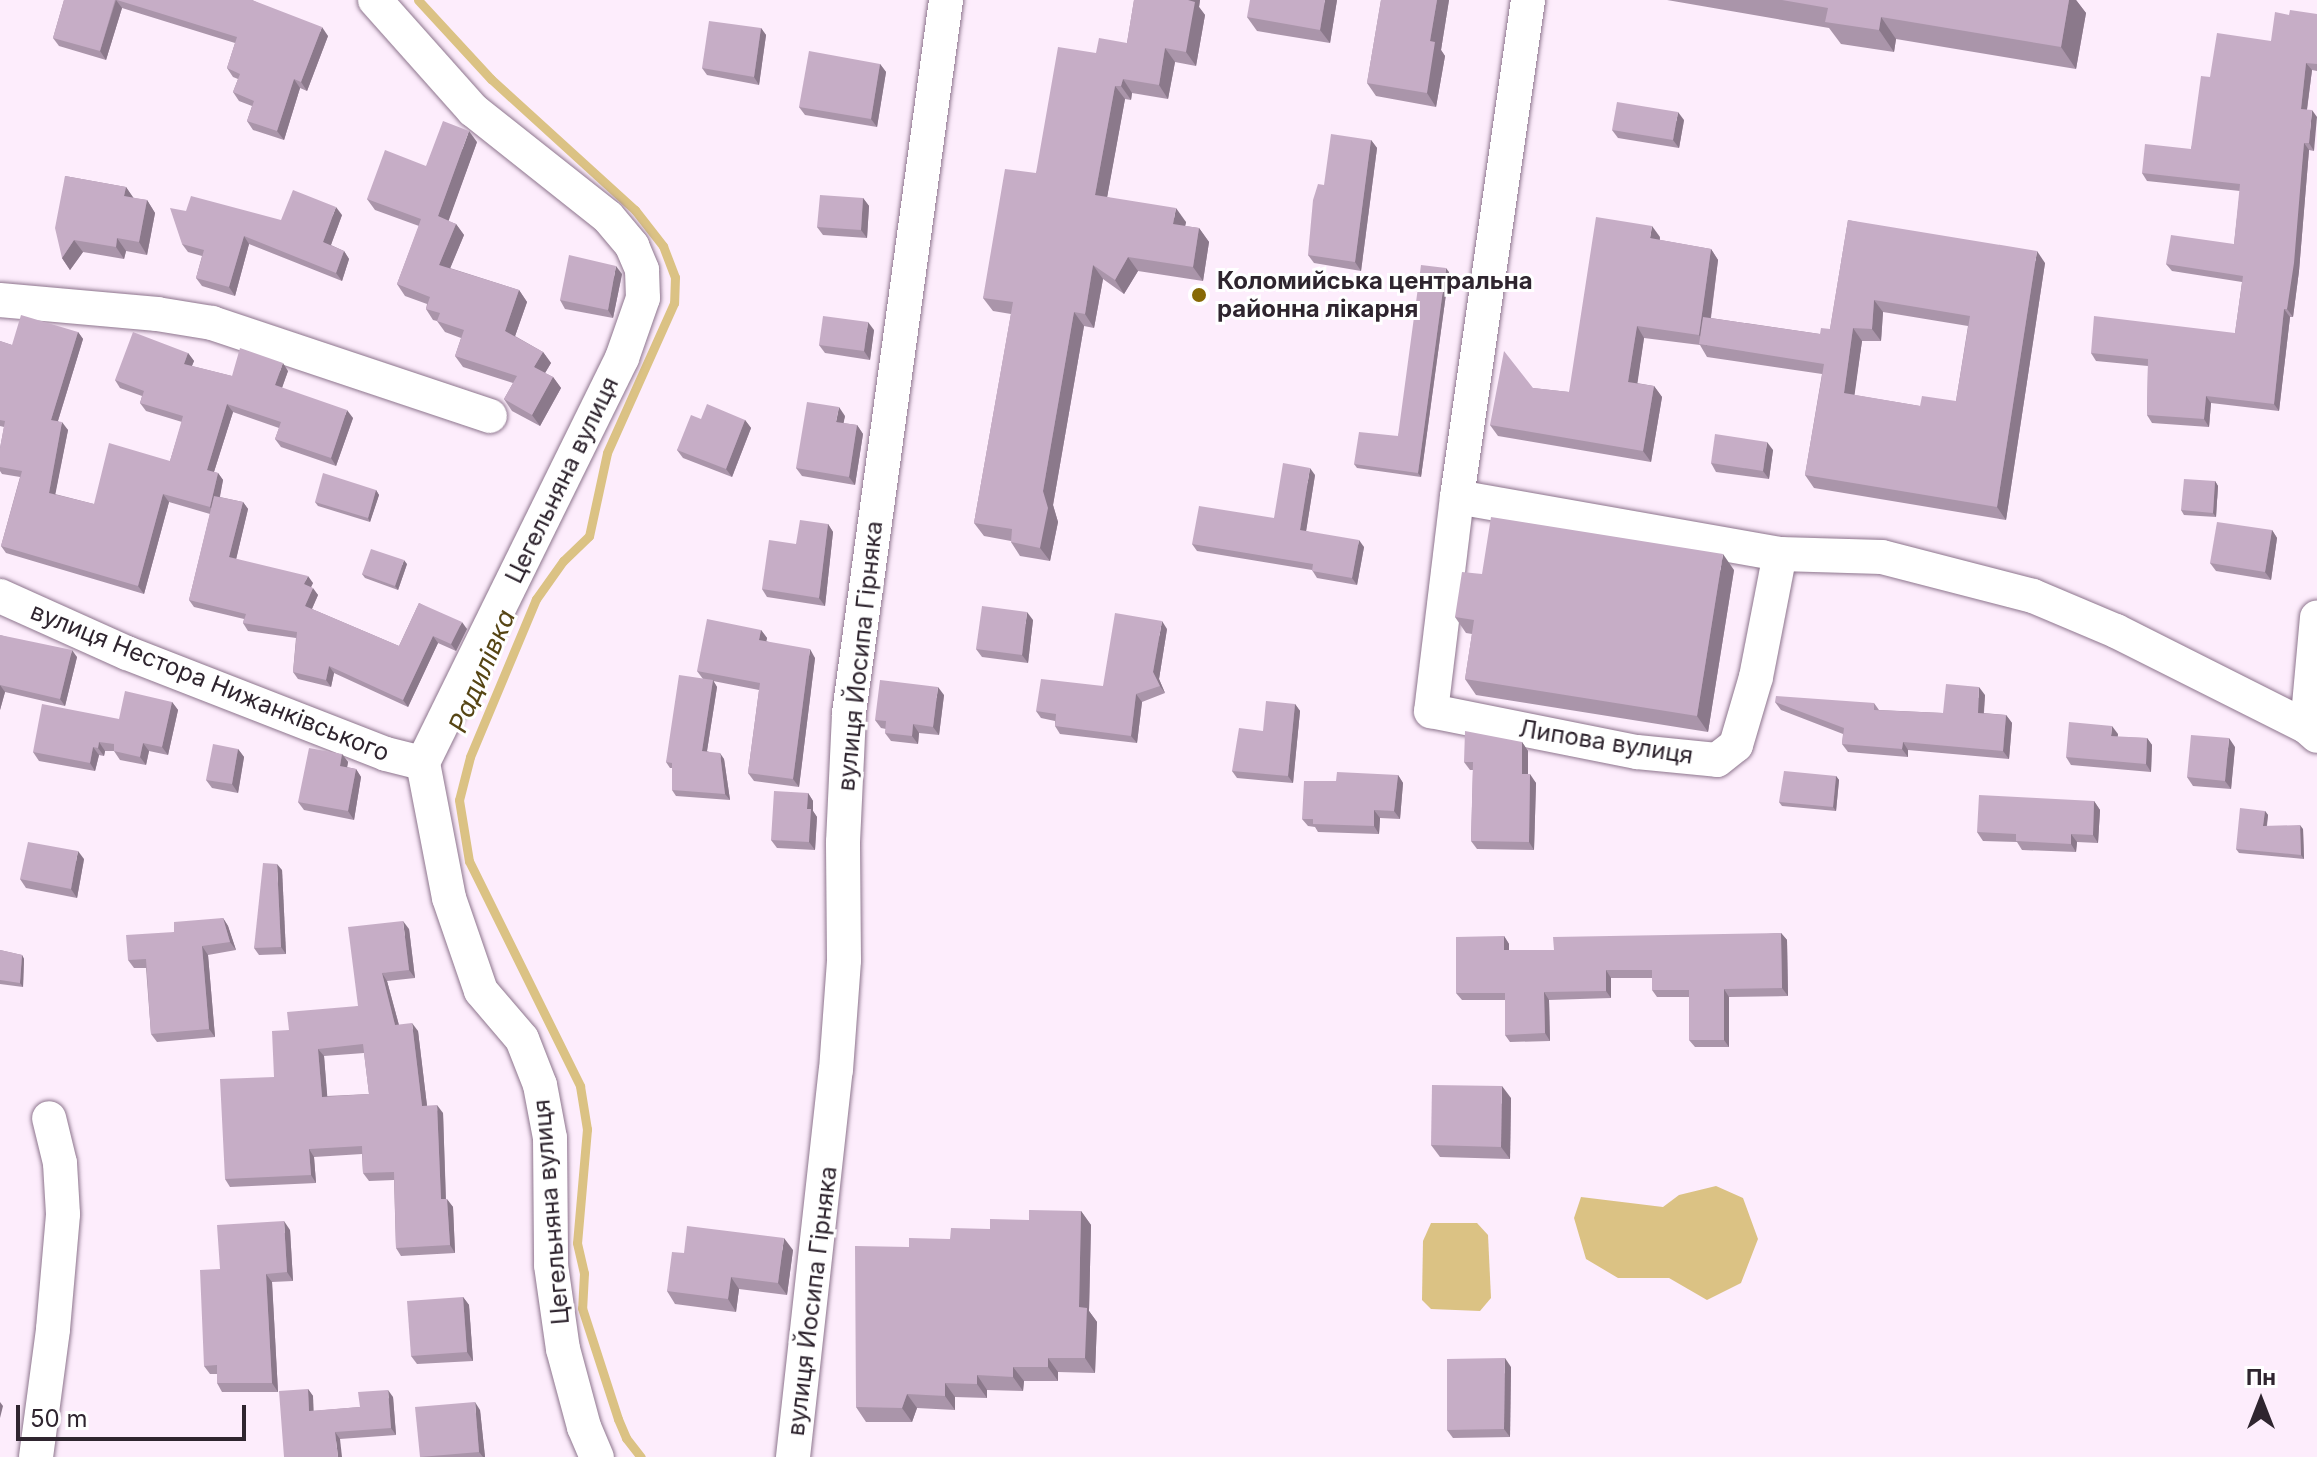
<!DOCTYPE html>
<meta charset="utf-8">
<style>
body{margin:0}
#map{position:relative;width:2317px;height:1457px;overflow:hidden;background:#fdedfc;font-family:Inter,sans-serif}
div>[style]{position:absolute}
.water>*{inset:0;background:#dbc284}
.stream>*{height:9px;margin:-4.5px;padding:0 4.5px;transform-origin:4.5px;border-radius:4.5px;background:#dbc284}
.roads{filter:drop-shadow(0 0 2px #8d758d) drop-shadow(0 0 2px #8d758d)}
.street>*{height:34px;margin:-17px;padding:0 17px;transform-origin:17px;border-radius:17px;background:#fff}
.wall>*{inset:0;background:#aa95aa}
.shaded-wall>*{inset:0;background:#8b798b}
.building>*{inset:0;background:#c6adc6}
.dots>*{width:22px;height:22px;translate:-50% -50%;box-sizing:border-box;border:4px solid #fff;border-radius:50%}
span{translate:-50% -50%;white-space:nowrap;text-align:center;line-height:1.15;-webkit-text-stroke:6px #fff;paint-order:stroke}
.poi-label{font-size:24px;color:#2f252f;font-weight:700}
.left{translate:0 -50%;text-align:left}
.street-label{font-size:24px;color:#2f252f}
.water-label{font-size:26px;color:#564514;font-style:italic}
.north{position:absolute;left:2221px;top:1361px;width:80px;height:80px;-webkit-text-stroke:6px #fff;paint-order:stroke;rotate:0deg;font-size:22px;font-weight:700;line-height:32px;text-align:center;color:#2f252f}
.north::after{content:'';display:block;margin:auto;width:28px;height:36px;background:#2f252f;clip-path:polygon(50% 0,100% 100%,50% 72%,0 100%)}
.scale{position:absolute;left:16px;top:1405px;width:230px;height:36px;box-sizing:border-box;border:4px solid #2f252f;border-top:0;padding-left:10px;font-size:24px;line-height:28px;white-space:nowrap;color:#2f252f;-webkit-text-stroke:6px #fff;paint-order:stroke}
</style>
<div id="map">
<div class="water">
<i style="clip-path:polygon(1716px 1186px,1743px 1198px,1758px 1239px,1741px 1283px,1707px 1300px,1669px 1278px,1618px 1278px,1586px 1259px,1574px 1218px,1581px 1197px,1663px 1207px,1679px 1195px)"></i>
<i style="clip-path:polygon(1431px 1223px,1477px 1223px,1488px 1235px,1491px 1298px,1480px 1311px,1431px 1309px,1422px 1300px,1423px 1241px)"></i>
</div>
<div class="stream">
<i style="left:418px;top:0;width:108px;rotate:47.3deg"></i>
<i style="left:491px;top:79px;width:195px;rotate:42.3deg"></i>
<i style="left:635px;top:210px;width:46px;rotate:52.1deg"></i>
<i style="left:663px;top:246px;width:33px;rotate:69deg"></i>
<i style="left:675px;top:277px;width:26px;rotate:92deg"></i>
<i style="left:674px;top:303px;width:164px;rotate:114.1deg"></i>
<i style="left:607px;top:453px;width:85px;rotate:102.2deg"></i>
<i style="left:589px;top:536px;width:36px;rotate:136deg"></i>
<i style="left:563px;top:561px;width:47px;rotate:125.4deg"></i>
<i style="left:536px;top:599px;width:171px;rotate:112.7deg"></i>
<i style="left:470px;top:757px;width:44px;rotate:104.3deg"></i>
<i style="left:459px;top:800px;width:62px;rotate:80.7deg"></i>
<i style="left:469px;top:861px;width:251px;rotate:63.7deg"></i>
<i style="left:580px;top:1086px;width:44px;rotate:80.8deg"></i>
<i style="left:587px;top:1129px;width:114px;rotate:95deg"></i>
<i style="left:577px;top:1243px;width:31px;rotate:77deg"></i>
<i style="left:584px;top:1273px;width:35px;rotate:93deg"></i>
<i style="left:582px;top:1308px;width:117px;rotate:72deg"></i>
<i style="left:618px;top:1419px;width:21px;rotate:67deg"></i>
<i style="left:626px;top:1438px;width:24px;rotate:52deg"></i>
</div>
<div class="roads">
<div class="street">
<i style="left:375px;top:0;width:147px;rotate:48.3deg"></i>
<i style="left:473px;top:110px;width:172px;rotate:38.4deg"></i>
<i style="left:608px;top:217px;width:38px;rotate:50deg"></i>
<i style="left:632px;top:246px;width:26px;rotate:67deg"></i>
<i style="left:642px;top:270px;width:28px;rotate:88deg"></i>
<i style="left:643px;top:298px;width:64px;rotate:109.3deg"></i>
<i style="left:622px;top:358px;width:451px;rotate:116.2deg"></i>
<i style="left:423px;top:763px;width:137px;rotate:79.1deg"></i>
<i style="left:449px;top:898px;width:98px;rotate:71deg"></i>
<i style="left:481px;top:991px;width:63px;rotate:49.5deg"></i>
<i style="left:522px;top:1039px;width:49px;rotate:68.6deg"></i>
<i style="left:540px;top:1085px;width:54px;rotate:79.3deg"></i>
<i style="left:550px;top:1138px;width:127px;rotate:89.5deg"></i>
<i style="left:551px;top:1265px;width:85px;rotate:81.9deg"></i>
<i style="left:563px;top:1349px;width:81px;rotate:74.9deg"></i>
<i style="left:584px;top:1427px;width:33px;rotate:67deg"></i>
<i style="left:1528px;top:0;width:502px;rotate:98.13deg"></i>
<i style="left:1457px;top:497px;width:216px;rotate:96.9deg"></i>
<i style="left:1431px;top:711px;width:210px;rotate:11.3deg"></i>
<i style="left:1637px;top:752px;width:80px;rotate:5.7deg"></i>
<i style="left:1717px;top:760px;width:24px;rotate:-38deg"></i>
<i style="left:1736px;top:745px;width:71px;rotate:-73.6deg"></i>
<i style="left:1756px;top:677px;width:125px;rotate:-79deg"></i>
<i style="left:1780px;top:554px;width:102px;rotate:1.7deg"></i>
<i style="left:1882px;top:557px;width:156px;rotate:14.5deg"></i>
<i style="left:2033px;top:596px;width:90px;rotate:22.9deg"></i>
<i style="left:2116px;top:631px;width:214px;rotate:26.7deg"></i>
<i style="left:2307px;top:727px;width:13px;rotate:42deg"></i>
<i style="left:0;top:300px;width:158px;rotate:5.1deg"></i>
<i style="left:157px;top:314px;width:56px;rotate:9.3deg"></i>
<i style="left:212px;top:323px;width:293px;rotate:18.5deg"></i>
<i style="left:1457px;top:497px;width:328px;rotate:10deg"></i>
<i style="left:0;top:596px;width:139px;rotate:24.2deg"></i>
<i style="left:127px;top:653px;width:278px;rotate:21.3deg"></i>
<i style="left:386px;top:754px;width:38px;rotate:14deg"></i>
<i style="left:2307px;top:727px;width:110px;rotate:-84.8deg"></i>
<i style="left:36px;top:1457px;width:129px;rotate:-82.4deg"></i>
<i style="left:53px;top:1329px;width:115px;rotate:-85deg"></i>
<i style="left:63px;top:1214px;width:51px;rotate:-93.4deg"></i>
<i style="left:60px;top:1163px;width:46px;rotate:-103.7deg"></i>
<i style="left:793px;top:1457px;width:389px;rotate:-83.7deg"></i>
<i style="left:836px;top:1070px;width:110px;rotate:-85.8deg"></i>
<i style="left:844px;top:960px;width:118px;rotate:-90.5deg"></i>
<i style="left:843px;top:842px;width:129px;rotate:-87.3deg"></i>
<i style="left:849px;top:713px;width:720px;rotate:-82.25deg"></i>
</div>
</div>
<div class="wall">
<i style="clip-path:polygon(64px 0,252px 0,328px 36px,307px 91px,300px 88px,284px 140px,253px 130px,247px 121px,252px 106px,239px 101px,233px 92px,238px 79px,233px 77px,227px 68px,235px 43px,122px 8px,106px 60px,59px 46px,53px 38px)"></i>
<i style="clip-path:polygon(1134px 0,1200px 0,1199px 7px,1205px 15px,1196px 66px,1175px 62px,1168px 99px,1132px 93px,1131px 100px,1125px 99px,1107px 197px,1186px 222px,1185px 226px,1199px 228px,1209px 242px,1203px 281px,1138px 271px,1124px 294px,1103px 279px,1094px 328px,1084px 326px,1053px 505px,1058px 522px,1050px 561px,1020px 556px,1011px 542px,1011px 541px,984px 536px,974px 523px,1011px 314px,993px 311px,983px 298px,1036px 173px,1096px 53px,1127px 43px)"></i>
<i style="clip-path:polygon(1337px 0,1330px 43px,1257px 31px,1247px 17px)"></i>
<i style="clip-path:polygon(1381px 0,1449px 0,1441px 50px,1445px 56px,1436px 107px,1376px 96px,1367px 83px)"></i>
<i style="clip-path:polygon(1667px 0,2076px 0,2086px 13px,2076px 69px,1896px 39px,1894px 52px,1841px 44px,1829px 28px)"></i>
<i style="clip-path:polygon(2317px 14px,2317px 71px,2312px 70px,2307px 110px,2314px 151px,2309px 150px,2299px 271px,2293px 317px,2290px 317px,2279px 411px,2211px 403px,2209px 427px,2152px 423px,2147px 415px,2148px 366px,2096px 361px,2091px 353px,2235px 333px,2242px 282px,2172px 271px,2166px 264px,2234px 244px,2240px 191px,2147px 181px,2142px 173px,2191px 149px,2210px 77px,2271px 41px,2289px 15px)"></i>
<i style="clip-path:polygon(761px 28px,766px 35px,759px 85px,707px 75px,702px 68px)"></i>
<i style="clip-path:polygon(880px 64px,886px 72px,877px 127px,805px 115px,799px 107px)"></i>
<i style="clip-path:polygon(1684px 120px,1679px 148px,1618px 138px,1612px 130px)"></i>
<i style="clip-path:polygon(1371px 140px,1377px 148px,1361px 271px,1314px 263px,1308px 255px)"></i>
<i style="clip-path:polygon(477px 142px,448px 221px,456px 224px,464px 235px,450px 268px,519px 290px,527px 302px,515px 336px,543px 352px,551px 363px,545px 373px,553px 377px,561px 388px,540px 426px,512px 411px,504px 399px,513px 383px,463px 367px,455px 356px,461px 338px,445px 332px,437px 321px,433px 320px,426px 309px,427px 304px,405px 296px,397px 284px,419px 226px,375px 210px,367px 199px,426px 166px)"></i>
<i style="clip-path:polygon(65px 176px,126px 187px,133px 198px,147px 200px,155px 213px,147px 255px,126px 251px,124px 259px,83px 252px,70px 270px,62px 258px)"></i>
<i style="clip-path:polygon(863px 198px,869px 206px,867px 238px,823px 235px,817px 227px)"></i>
<i style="clip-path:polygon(342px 215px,331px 245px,344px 251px,349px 259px,342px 281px,249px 244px,235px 296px,202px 286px,196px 278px,202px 256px,188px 252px,182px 244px,281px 220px)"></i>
<i style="clip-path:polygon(evenodd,1848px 220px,2045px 263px,2006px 520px,1814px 488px,1805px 475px,1822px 374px,1707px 357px,1700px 345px,1644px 338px,1637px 383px,1654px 386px,1662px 397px,1651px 462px,1498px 436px,1490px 425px,1533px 388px,1569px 392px,1660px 237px,1660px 240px,1711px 249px,1718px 260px,1711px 318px,1820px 334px,1830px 329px,1848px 220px,1883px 312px,1968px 326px,1956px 401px,1920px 406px,1854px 395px,1862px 341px,1881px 341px,1883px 312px)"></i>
<i style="clip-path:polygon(1449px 272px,1421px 477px,1357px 468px,1354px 464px,1398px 436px)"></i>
<i style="clip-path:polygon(622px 274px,613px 318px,565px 309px,560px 300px)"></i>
<i style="clip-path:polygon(874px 330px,870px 360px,825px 353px,819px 345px)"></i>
<i style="clip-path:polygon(78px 332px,83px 339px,58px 421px,68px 430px,55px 494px,94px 504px,170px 461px,182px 422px,146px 411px,140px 403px,142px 396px,120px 388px,115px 380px,188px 353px,194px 361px,192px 366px,232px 376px,288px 371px,282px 388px,353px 418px,336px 466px,281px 447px,275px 439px,279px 428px,233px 412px,214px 472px,218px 473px,223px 480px,220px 497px,243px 502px,248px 509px,236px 559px,313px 583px,311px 587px,318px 595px,312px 609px,399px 646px,419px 603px,467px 629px,456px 651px,438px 643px,408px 707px,334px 673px,331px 687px,298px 679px,293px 672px,296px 638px,248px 631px,243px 623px,244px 619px,194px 607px,189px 600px,210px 514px,169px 502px,144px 594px,6px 553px,1px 546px,20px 477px,2px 474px,0 471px,0 448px,4px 427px,0 426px,0 341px,12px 345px)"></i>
<i style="clip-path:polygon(845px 416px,843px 423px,857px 425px,863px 434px,855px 485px,802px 476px,796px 468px)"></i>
<i style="clip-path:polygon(701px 419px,745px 420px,751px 428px,732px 477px,683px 458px,677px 450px)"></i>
<i style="clip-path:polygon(1773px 450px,1769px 479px,1716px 472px,1711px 463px)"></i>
<i style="clip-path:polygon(1315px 475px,1306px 531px,1364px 547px,1357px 585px,1317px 578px,1312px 570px,1197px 551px,1192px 544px,1274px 518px)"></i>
<i style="clip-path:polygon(2215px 481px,2218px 486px,2216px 517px,2184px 515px,2181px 510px)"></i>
<i style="clip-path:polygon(376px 490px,379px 495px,370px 522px,318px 506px,315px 502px)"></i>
<i style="clip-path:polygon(828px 524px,833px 532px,825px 606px,767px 597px,762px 589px,796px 544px)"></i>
<i style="clip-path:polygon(2272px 530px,2277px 538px,2271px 580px,2216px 571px,2210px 563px)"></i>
<i style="clip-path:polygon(407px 564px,398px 590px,365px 578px,362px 574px)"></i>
<i style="clip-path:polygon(1734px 570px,1708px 732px,1476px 695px,1465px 679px,1472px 634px,1466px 633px,1455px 617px,1482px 574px)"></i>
<i style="clip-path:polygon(1033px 620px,1028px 663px,982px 657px,976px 649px)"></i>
<i style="clip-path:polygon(1167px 629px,1159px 679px,1165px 693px,1142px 702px,1137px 743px,1060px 734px,1055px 726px,1055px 721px,1041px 718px,1036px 711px,1103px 686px)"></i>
<i style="clip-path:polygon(761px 630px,767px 638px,766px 641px,815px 658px,799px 787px,754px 781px,748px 773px,759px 690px,713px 681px,717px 687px,707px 751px,724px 759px,730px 800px,676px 796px,672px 790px,672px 768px,670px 768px,666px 762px,703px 679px,697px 671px)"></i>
<i style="clip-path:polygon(0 635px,77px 657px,65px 706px,5px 692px,0 710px)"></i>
<i style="clip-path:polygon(944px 695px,939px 735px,919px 733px,918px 744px,891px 741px,885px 733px,886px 729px,881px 728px,875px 720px)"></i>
<i style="clip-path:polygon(1985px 695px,1984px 713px,2006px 715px,2012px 723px,2009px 759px,1908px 750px,1908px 757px,1848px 752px,1842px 744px,1843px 734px,1781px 710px,1775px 702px,1874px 703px,1879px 710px,1943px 713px)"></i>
<i style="clip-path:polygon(172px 702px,178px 710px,168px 755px,149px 751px,146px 765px,120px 760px,114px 751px,105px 751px,104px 756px,99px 755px,95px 771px,39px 761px,33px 752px,119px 719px)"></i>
<i style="clip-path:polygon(1295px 704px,1300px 711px,1293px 783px,1237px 778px,1232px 771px,1263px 731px)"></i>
<i style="clip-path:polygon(2118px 734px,2117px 737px,2147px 738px,2152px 745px,2151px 772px,2071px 765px,2066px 757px)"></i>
<i style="clip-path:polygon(1522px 742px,1528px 751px,1528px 774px,1536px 783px,1534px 850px,1477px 849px,1471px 841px,1473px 770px,1470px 770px,1464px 762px)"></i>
<i style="clip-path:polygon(2235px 747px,2231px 789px,2193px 786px,2187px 777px)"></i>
<i style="clip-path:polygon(238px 749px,244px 757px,238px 793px,212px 788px,206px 780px)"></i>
<i style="clip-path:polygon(342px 754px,348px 762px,347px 767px,356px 769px,361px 777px,354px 820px,304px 810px,298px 802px)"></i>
<i style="clip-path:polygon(1398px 775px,1403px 783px,1400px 819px,1380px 818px,1379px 834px,1318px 832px,1315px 827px,1308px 826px,1302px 819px,1336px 781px)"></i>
<i style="clip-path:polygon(1836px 776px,1839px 780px,1836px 811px,1782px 806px,1779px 802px)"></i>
<i style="clip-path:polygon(808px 793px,813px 801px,813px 811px,817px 817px,815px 850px,777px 848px,771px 840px)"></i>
<i style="clip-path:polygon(2094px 801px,2100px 810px,2098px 843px,2077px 842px,2076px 852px,2022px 850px,2017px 842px,1983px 841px,1977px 832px)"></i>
<i style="clip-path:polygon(2265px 811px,2268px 815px,2267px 826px,2303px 829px,2304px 859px,2239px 853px,2236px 849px)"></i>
<i style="clip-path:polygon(84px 859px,77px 898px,26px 888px,20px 879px)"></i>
<i style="clip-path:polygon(282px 870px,286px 954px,259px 955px,254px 948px)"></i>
<i style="clip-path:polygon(223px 918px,228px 926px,236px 950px,208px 955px,215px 1037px,157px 1042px,151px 1034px,146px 968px,134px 968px,128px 960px,174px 932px)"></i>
<i style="clip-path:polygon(evenodd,409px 929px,415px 978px,387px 981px,399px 1025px,418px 1031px,427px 1106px,443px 1113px,446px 1199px,453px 1207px,455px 1253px,401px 1256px,396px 1248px,394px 1180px,369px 1181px,363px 1173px,362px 1154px,314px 1157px,316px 1183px,230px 1187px,225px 1179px,274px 1077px,289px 1030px,358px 1006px,409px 929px,364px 1053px,369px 1094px,327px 1096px,324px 1056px,364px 1053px)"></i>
<i style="clip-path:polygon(1781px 933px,1787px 940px,1788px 996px,1729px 997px,1729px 1047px,1695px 1047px,1689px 1040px,1689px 997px,1657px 997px,1652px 990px,1652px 978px,1611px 978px,1611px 998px,1549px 1000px,1550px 1041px,1510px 1042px,1505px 1035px,1505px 1000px,1462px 1000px,1456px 993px,1504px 936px,1509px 944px,1509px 950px,1554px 950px)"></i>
<i style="clip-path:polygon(0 950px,22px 955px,24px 959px,23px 987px,0 984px)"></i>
<i style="clip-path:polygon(1511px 1098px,1510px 1159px,1440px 1157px,1431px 1145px)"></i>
<i style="clip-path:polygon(1081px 1211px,1091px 1225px,1089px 1311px,1097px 1322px,1095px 1373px,1058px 1372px,1058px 1381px,1024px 1381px,1023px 1391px,987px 1390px,987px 1398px,955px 1397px,955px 1410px,917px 1408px,912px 1422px,866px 1422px,856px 1407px,909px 1247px,950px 1239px,1029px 1220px)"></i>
<i style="clip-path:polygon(290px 1230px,293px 1281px,272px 1282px,278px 1392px,222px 1392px,217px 1383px,217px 1374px,210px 1374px,204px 1366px,220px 1269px)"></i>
<i style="clip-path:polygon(793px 1250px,787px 1295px,739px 1289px,736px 1312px,675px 1304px,667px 1291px,684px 1253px)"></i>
<i style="clip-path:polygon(463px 1297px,469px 1305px,473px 1361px,417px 1364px,411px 1356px)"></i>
<i style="clip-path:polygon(1511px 1367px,1510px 1437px,1453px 1438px,1447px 1430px)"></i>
<i style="clip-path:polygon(308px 1389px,313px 1396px,313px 1411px,360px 1407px,393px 1397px,396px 1435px,340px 1439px,284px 1457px)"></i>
<i style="clip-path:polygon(480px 1410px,485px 1457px,420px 1457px)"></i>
</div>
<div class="shaded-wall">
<i style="clip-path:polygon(116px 0,122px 8px,106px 60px,100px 51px)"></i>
<i style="clip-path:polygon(1188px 0,1200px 0,1199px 7px,1205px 15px,1196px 66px,1186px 52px)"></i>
<i style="clip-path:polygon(1325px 0,1337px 0,1330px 43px,1320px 30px)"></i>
<i style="clip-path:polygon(1437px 0,1449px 0,1441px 50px,1445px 56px,1436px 107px,1427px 93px,1430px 41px)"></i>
<i style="clip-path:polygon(2069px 0,2076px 0,2086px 13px,2076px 69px,2061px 47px)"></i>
<i style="clip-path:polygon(1881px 17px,1896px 39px,1894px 52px,1879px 30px)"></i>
<i style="clip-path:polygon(322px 27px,328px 36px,307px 91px,301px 82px)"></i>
<i style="clip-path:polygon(761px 28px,766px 35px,759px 85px,754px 77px)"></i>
<i style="clip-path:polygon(1165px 48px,1175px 62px,1168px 99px,1159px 85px)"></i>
<i style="clip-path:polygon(2306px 63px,2312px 70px,2306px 116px,2301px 109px)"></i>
<i style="clip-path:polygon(880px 64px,886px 72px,877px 127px,871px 119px)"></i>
<i style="clip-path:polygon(294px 79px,300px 88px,284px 140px,277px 131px)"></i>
<i style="clip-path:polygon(1123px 79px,1132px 93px,1131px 100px,1121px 86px)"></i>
<i style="clip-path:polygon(1115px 86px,1125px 99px,1105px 209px,1095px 195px)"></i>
<i style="clip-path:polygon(2312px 110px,2317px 117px,2314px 151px,2309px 143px)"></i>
<i style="clip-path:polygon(1678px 112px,1684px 120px,1679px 148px,1673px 140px)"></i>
<i style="clip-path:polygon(469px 131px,477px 142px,446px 228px,438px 216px)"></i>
<i style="clip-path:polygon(1371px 140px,1377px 148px,1361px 271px,1355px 262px)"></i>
<i style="clip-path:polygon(2304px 143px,2309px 150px,2299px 271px,2293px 317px,2287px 309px)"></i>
<i style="clip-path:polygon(126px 187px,135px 200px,124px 196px)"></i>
<i style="clip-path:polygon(863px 198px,869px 206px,867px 238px,861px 230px)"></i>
<i style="clip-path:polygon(147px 200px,155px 213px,147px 255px,139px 242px)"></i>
<i style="clip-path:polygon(336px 207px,342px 215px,329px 250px,323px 242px)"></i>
<i style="clip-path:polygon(1176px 208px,1186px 222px,1183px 237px,1173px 224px)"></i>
<i style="clip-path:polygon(456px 224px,464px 235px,447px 276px,439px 265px)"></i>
<i style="clip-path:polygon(1652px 226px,1660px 237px,1658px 249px,1650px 238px)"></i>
<i style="clip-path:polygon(1199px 228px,1209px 242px,1203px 281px,1193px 267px)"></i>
<i style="clip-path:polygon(244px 236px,249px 244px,235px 296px,229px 287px)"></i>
<i style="clip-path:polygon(117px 238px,126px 251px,124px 259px,116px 247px)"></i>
<i style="clip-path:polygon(74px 240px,83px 252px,70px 270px,62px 258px)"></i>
<i style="clip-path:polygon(1711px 249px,1718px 260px,1707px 346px,1699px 335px)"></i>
<i style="clip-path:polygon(344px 251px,349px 259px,342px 281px,336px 273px)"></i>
<i style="clip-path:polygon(2037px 251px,2045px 263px,2006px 520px,1997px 507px)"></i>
<i style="clip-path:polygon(1128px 257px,1138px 271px,1124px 294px,1115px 280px)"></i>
<i style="clip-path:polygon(1093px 265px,1103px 279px,1094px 328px,1085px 314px)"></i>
<i style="clip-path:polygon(616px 266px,622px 274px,613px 318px,608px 310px)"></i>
<i style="clip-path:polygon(1446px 268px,1449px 272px,1421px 477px,1418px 473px)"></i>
<i style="clip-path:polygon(519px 290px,527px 302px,513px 342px,505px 331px)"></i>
<i style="clip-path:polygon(1874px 300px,1883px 312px,1881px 341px,1872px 329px)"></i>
<i style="clip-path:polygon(2284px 309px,2290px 317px,2279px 411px,2274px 404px)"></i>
<i style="clip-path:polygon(1074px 312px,1084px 326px,1053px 505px,1058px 522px,1050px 561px,1040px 548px,1043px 491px)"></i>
<i style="clip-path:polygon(868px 322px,874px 330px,870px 360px,864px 351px)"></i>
<i style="clip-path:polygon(1637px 326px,1644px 338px,1636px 393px,1628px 382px)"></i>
<i style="clip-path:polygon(1853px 328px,1862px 341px,1853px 406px,1844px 393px)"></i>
<i style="clip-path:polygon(78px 332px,83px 339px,56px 427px,51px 420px)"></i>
<i style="clip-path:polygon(543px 352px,551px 363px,542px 378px,534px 367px)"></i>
<i style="clip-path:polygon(188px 353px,194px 361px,189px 372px,184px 364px)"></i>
<i style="clip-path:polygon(283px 363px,288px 371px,280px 393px,275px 385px)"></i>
<i style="clip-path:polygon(553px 377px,561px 388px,540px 426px,532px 415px)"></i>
<i style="clip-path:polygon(1654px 386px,1662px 397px,1651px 462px,1643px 451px)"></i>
<i style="clip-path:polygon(2206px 396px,2211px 403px,2209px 427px,2204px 419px)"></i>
<i style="clip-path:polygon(227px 404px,233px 412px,212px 478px,207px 470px)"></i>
<i style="clip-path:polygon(839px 407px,845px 416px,842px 431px,836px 422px)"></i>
<i style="clip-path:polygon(347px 410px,353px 418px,336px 466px,331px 458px)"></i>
<i style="clip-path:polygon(745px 420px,751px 428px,732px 477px,726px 469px)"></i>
<i style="clip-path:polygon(62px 422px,68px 430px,54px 501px,49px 493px)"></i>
<i style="clip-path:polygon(857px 425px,863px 434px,855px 485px,849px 477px)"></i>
<i style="clip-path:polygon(1767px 442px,1773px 450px,1769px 479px,1763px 471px)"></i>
<i style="clip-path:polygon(1310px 468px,1315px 475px,1305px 538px,1300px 530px)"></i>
<i style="clip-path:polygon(218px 473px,223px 480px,216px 515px,210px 507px)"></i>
<i style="clip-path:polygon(2215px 481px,2218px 486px,2216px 517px,2213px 513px)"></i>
<i style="clip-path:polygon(376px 490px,379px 495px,370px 522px,368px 518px)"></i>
<i style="clip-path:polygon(163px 494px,169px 502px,144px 594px,138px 586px)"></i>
<i style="clip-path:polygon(243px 502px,248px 509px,235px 564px,229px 557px)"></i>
<i style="clip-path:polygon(828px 524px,833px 532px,825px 606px,819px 598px)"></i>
<i style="clip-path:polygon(2272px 530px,2277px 538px,2271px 580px,2265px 572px)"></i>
<i style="clip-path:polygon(1359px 540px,1364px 547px,1357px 585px,1352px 578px)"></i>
<i style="clip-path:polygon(1723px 554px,1734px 570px,1708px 732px,1697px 716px)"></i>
<i style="clip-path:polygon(404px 560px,407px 564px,398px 590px,395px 586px)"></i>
<i style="clip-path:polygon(308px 576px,313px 583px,309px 591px,304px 584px)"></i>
<i style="clip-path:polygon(313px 588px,318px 595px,310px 613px,305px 606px)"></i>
<i style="clip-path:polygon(1027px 612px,1033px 620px,1028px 663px,1022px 655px)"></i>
<i style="clip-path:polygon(1162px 621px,1167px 629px,1159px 679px,1165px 693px,1160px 686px,1153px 672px)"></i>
<i style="clip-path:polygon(462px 622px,467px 629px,456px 651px,451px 644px)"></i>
<i style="clip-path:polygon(761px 630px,767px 638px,765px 648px,759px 640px)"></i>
<i style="clip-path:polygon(433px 636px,438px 643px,408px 707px,403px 700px)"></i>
<i style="clip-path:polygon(810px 649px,815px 658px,799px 787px,793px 779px)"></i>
<i style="clip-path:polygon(72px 650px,77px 657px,65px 706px,60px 699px)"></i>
<i style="clip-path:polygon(329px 666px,334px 673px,331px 687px,326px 680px)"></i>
<i style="clip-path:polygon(713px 680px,717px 687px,706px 757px,702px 751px)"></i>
<i style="clip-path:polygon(0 685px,5px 692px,0 710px)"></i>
<i style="clip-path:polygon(938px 687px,944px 695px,939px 735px,933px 727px)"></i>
<i style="clip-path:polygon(1979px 687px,1985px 695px,1983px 721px,1978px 713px)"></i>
<i style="clip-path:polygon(1136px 694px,1142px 702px,1137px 743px,1131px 736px)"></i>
<i style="clip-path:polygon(172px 702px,178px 710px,168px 755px,162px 747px)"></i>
<i style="clip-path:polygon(1295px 704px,1300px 711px,1293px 783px,1288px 776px)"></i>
<i style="clip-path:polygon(2006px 715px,2012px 723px,2009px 759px,2003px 751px)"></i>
<i style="clip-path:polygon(913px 724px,919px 733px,918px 744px,912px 736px)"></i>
<i style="clip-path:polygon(2112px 726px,2118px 734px,2117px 744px,2111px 736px)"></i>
<i style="clip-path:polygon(2147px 738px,2152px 745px,2151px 772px,2146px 764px)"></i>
<i style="clip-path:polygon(2229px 738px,2235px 747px,2231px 789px,2225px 781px)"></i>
<i style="clip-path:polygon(99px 742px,105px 751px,104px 756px,98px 748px)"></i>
<i style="clip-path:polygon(1522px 742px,1528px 751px,1528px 782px,1522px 774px)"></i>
<i style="clip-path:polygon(1903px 742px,1908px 750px,1908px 757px,1902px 749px)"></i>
<i style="clip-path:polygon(143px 743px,149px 751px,146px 765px,140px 757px)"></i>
<i style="clip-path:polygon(93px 747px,99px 755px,95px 771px,90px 763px)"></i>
<i style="clip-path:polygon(238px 749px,244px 757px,238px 793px,232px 784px)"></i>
<i style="clip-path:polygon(720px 753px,724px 759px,730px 800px,725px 794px)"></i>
<i style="clip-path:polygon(342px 754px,348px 762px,346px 774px,340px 766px)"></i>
<i style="clip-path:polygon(356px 769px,361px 777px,354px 820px,348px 811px)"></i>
<i style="clip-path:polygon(1530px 774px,1536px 783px,1534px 850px,1529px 842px)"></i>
<i style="clip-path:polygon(1398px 775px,1403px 783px,1400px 819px,1394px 811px)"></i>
<i style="clip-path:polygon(1836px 776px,1839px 780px,1836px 811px,1833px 807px)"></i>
<i style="clip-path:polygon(808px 793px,813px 801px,813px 811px,817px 817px,815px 850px,809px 842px,807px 809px)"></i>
<i style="clip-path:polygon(2094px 801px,2100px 810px,2098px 843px,2093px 835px)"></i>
<i style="clip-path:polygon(1374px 810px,1380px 818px,1379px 834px,1374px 826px)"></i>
<i style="clip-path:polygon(2265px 811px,2268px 815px,2266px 830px,2263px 826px)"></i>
<i style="clip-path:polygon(2300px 825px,2303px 829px,2304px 859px,2301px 855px)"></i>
<i style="clip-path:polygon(2071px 834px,2077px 842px,2076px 852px,2071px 844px)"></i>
<i style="clip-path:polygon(78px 851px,84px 859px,77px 898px,71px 889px)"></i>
<i style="clip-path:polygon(277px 864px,282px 870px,286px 954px,281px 947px)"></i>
<i style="clip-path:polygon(223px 918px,228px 926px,236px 950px,230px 942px)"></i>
<i style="clip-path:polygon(403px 921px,409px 929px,415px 978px,409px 970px)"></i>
<i style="clip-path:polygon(1781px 933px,1787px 940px,1788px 996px,1782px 988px)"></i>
<i style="clip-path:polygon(1504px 936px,1509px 944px,1509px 957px,1504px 950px)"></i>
<i style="clip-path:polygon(202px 946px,208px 955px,215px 1037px,209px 1029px)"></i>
<i style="clip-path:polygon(22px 955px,24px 959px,23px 987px,20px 983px)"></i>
<i style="clip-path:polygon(1606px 970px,1611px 978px,1611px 998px,1606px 991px)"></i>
<i style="clip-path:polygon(382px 973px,387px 981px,401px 1033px,395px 1025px)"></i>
<i style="clip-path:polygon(1724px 989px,1729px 997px,1729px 1047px,1724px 1040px)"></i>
<i style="clip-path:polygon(1544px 992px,1549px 1000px,1550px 1041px,1545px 1033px)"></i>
<i style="clip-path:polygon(412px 1023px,418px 1031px,428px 1114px,422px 1106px)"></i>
<i style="clip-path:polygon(318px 1049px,324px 1056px,328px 1105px,322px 1097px)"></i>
<i style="clip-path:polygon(1502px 1086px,1511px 1098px,1510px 1159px,1501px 1147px)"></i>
<i style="clip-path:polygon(437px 1105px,443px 1113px,446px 1207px,441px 1199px)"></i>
<i style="clip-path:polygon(309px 1149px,314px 1157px,316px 1183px,311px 1175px)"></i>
<i style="clip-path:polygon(447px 1199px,453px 1207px,455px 1253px,450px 1245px)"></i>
<i style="clip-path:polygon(1081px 1211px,1091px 1225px,1089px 1311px,1097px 1322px,1095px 1373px,1085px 1358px,1079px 1307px)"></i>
<i style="clip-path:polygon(284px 1221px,290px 1230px,293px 1281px,287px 1272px)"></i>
<i style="clip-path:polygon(784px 1238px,793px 1250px,787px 1295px,778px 1283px)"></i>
<i style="clip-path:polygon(266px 1274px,272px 1282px,278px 1392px,272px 1383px)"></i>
<i style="clip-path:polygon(731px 1277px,739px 1289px,736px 1312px,728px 1299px)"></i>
<i style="clip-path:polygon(463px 1297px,469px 1305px,473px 1361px,467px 1352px)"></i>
<i style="clip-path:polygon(1048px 1358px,1058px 1372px,1058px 1381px,1048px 1367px)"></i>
<i style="clip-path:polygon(1505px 1358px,1511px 1367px,1510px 1437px,1504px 1429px)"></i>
<i style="clip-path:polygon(1013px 1367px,1024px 1381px,1023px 1391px,1013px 1377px)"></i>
<i style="clip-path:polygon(977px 1375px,987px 1390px,987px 1398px,977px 1384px)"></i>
<i style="clip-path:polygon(945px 1383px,955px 1397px,955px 1410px,945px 1396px)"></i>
<i style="clip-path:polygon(308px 1389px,313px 1396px,314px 1418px,309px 1411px)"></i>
<i style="clip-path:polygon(388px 1390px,393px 1397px,396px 1435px,391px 1428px)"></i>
<i style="clip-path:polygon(907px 1394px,917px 1408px,912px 1422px,902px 1408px)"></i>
<i style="clip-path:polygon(0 1402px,3px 1406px,0 1418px)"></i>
<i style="clip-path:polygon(475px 1402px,480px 1410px,485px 1457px,483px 1457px,479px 1452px)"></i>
<i style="clip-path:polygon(335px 1432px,340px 1439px,342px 1457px,338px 1457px)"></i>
</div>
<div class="building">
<i style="clip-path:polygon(64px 0,115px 0,100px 51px,53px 38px)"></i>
<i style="clip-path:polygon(117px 0,252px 0,322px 27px,301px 82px,294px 79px,277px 131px,247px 121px,254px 101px,233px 92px,240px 74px,227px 68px,237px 37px)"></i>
<i style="clip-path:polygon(1134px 0,1188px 0,1195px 2px,1186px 52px,1165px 48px,1159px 85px,1123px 79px,1121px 86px,1115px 86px,1095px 195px,1176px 208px,1173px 224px,1199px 228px,1193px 267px,1128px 257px,1115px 280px,1093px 265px,1085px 314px,1074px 312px,1043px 491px,1048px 508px,1040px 548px,1011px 542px,1012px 529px,974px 523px,1013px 302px,983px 298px,1005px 169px,1036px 173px,1058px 47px,1096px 53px,1099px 38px,1127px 43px)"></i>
<i style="clip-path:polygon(1250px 0,1325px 0,1320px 30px,1247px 17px)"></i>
<i style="clip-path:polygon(1381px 0,1437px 0,1430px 41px,1435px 42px,1427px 93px,1367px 83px)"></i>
<i style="clip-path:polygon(1782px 0,2069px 0,2061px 47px,1881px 17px,1879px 30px,1825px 22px,1828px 8px)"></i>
<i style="clip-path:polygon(2290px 10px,2317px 14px,2317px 64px,2306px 63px,2301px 109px,2312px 110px,2309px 143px,2304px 143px,2294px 263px,2287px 309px,2284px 309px,2274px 404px,2206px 396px,2204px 419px,2147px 415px,2148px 359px,2091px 353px,2094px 316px,2235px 333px,2243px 276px,2166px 264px,2171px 235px,2234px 244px,2240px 184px,2142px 173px,2145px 144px,2191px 149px,2201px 76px,2210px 77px,2217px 33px,2271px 41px,2275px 12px,2289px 15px)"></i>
<i style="clip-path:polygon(709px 21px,761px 28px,754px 77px,702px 68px)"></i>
<i style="clip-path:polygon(809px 51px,880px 64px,871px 119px,799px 107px)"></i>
<i style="clip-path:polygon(1617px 102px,1678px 112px,1673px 140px,1612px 130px)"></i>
<i style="clip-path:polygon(443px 121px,469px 131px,438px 216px,456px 224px,439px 265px,519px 290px,505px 331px,543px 352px,534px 367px,553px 377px,532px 415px,504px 399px,517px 376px,455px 356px,464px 330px,437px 321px,440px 313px,426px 309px,430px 297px,397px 284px,421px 219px,367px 199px,385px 150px,426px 166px)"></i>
<i style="clip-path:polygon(1331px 134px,1371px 140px,1355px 262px,1308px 255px,1313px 200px,1318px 184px,1324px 185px)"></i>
<i style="clip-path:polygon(65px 176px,126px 187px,124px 196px,147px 200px,139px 242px,117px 238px,116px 247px,74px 240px,62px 258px,55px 228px)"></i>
<i style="clip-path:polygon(293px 190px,336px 207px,323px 242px,344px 251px,336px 273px,244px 236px,229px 287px,196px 278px,204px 250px,182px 244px,170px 208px,186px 211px,191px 196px,281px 220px)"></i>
<i style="clip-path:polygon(820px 195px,863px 198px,861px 230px,817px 227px)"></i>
<i style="clip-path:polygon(1596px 217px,1652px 226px,1650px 238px,1711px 249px,1699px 335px,1637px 326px,1628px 382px,1654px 386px,1643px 451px,1490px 425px,1504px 351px,1533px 388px,1569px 392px)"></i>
<i style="clip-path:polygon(evenodd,1848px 220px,2037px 251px,1997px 507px,1805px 475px,1824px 364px,1699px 344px,1703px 317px,1820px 334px,1821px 328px,1830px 329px,1848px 220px,1874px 300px,1970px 316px,1956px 401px,1922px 396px,1920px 406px,1844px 393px,1853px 328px,1872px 329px,1874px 300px)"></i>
<i style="clip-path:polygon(569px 255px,616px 266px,608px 310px,560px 300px)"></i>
<i style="clip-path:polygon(1421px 265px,1446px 268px,1418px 473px,1354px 464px,1359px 432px,1398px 436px)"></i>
<i style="clip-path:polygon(21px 315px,78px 332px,51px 420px,62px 422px,49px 493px,94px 504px,109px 443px,170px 461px,183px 416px,140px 403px,144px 391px,115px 380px,133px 332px,188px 353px,184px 364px,232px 376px,240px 348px,283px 363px,275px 385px,347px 410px,331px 458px,275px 439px,281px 422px,227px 404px,207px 470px,218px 473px,210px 507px,163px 494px,138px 586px,1px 546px,22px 471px,0 467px,0 448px,5px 421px,0 420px,0 341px,12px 345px)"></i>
<i style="clip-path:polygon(823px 316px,868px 322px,864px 351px,819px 345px)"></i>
<i style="clip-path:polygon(807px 402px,839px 407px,836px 422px,857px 425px,849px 477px,796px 468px)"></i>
<i style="clip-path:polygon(707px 404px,745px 420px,726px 469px,677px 450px,691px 415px,701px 419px)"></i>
<i style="clip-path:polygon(1715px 434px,1767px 442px,1763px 471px,1711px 463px)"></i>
<i style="clip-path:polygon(1283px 463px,1310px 468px,1300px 530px,1359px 540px,1352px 578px,1312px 571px,1313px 564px,1192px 544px,1199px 506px,1274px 518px)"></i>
<i style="clip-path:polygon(323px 473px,376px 490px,368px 518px,315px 502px)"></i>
<i style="clip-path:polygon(2184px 479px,2215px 481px,2213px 513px,2181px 510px)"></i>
<i style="clip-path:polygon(214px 496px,243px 502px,229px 557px,308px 576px,304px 584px,313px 588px,305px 606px,399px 646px,419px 603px,462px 622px,451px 644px,433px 636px,403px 700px,329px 666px,326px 680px,293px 672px,297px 632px,243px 623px,246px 614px,189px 600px)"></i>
<i style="clip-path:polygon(1491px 517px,1723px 554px,1697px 716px,1465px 679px,1474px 620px,1455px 617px,1462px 572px,1482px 574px)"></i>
<i style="clip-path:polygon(800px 520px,828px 524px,819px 598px,762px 589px,769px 540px,796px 544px)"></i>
<i style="clip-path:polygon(2217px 522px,2272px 530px,2265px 572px,2210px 563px)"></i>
<i style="clip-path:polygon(371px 549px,404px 560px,395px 586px,362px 574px)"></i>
<i style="clip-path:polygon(982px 606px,1027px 612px,1022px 655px,976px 649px)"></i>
<i style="clip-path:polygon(1115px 613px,1162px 621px,1153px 672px,1160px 686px,1136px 694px,1131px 736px,1055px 726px,1056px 714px,1036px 711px,1041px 679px,1103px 686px)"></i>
<i style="clip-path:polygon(707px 619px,761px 630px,759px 640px,810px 649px,793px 779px,748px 773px,760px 683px,697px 671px)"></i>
<i style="clip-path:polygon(0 635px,72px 650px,60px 699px,0 685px,0 686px)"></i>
<i style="clip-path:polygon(679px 675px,713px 680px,702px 751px,720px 753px,725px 794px,672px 790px,672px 763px,666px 762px)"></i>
<i style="clip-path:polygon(880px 680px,938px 687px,933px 727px,913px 724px,912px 736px,885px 733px,886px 721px,875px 720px)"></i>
<i style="clip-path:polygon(1946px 684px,1979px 687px,1978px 713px,2006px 715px,2003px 751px,1903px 742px,1902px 749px,1842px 744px,1844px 728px,1775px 702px,1776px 696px,1874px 703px,1874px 710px,1943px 713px)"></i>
<i style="clip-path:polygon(125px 691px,172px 702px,162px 747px,143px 743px,140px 757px,114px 751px,114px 744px,99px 742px,98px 748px,93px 747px,90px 763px,33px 752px,42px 704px,119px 719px)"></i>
<i style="clip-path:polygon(1266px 701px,1295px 704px,1288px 776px,1232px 771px,1239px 728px,1263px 731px)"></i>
<i style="clip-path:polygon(2069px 722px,2112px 726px,2111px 736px,2147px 738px,2146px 764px,2066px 757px)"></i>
<i style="clip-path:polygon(1465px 731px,1522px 742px,1522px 774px,1530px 774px,1529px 842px,1471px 841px,1473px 762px,1464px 762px)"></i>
<i style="clip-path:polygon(2191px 735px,2229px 738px,2225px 781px,2187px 777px)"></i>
<i style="clip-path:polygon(213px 744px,238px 749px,232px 784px,206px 780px)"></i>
<i style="clip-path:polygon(309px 748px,342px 754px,340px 766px,356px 769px,348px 811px,298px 802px)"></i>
<i style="clip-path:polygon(1784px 771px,1836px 776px,1833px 807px,1779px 802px)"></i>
<i style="clip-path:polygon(1337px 772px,1398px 775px,1394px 811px,1374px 810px,1374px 826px,1313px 824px,1313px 819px,1302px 819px,1304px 781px,1336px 781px)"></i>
<i style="clip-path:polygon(774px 791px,808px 793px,807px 809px,811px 809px,809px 842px,771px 840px)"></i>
<i style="clip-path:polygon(1979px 795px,2094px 801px,2093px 835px,2071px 834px,2071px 844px,2016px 841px,2016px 834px,1977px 832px)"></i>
<i style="clip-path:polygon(2240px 808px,2265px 811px,2263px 826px,2300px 825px,2301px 855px,2236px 849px)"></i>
<i style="clip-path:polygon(28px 842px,78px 851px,71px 889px,20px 879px)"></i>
<i style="clip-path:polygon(263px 863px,277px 864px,281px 947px,254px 948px)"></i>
<i style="clip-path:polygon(223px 918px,230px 942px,202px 946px,209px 1029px,151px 1034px,146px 959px,128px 960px,126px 935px,174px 932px,174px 922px)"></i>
<i style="clip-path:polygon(evenodd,403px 921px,409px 970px,382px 973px,395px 1025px,412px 1023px,422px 1106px,437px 1105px,441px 1199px,447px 1199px,450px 1245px,396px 1248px,394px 1172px,363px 1173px,362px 1146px,309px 1149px,311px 1175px,225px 1179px,220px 1079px,274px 1077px,272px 1031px,289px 1030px,287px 1012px,358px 1006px,348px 927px,403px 921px,363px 1044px,369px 1094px,322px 1097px,318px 1049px,363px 1044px)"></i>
<i style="clip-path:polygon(1781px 933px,1782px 988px,1724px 989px,1724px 1040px,1689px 1040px,1689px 990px,1652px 990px,1652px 970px,1606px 970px,1606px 991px,1544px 992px,1545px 1033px,1505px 1035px,1505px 993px,1456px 993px,1456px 937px,1504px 936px,1504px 950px,1554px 950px,1553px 937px)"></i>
<i style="clip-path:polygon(0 950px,22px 955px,20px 983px,0 980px)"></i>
<i style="clip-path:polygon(1432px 1085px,1502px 1086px,1501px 1147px,1431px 1145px)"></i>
<i style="clip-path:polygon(1029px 1210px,1081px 1211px,1079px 1307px,1087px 1308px,1085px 1358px,1048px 1358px,1048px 1367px,1013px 1367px,1013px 1377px,977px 1375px,977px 1384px,945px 1383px,945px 1396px,907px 1394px,902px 1408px,856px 1407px,855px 1246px,909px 1247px,909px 1238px,950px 1239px,951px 1228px,990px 1229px,990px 1219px,1029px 1220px)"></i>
<i style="clip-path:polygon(284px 1221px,287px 1272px,266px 1274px,272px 1383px,217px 1383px,217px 1365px,204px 1366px,200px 1270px,220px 1269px,217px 1225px)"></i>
<i style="clip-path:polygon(687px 1226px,784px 1238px,778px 1283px,731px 1277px,728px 1299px,667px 1291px,672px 1252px,684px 1253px)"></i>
<i style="clip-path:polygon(463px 1297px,467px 1352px,411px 1356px,407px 1301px)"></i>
<i style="clip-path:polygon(1505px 1358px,1504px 1429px,1447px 1430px,1447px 1359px)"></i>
<i style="clip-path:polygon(308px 1389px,309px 1411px,360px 1407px,358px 1392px,388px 1390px,391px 1428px,335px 1432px,338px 1457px,284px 1457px,279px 1391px)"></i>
<i style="clip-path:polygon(475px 1402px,479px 1452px,420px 1457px,415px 1407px)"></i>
</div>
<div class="dots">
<i style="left:1199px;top:295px;background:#876905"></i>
</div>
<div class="poi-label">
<span class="left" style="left:1217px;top:295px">Коломийська центральна<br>районна лікарня</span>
</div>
<div class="street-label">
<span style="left:562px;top:480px;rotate:-64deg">Цегельняна вулиця</span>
<span style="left:860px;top:656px;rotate:-84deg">вулиця Йосипа Гірняка</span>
<span style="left:210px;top:682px;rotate:22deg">вулиця Нестора Нижанківського</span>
<span style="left:1606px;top:742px;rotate:9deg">Липова вулиця</span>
<span style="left:551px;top:1212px;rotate:-95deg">Цегельняна вулиця</span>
<span style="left:812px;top:1301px;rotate:-83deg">вулиця Йосипа Гірняка</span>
</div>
<div class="water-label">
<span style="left:482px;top:671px;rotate:-67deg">Радилівка</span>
</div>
<div class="north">Пн</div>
<div class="scale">50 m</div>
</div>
